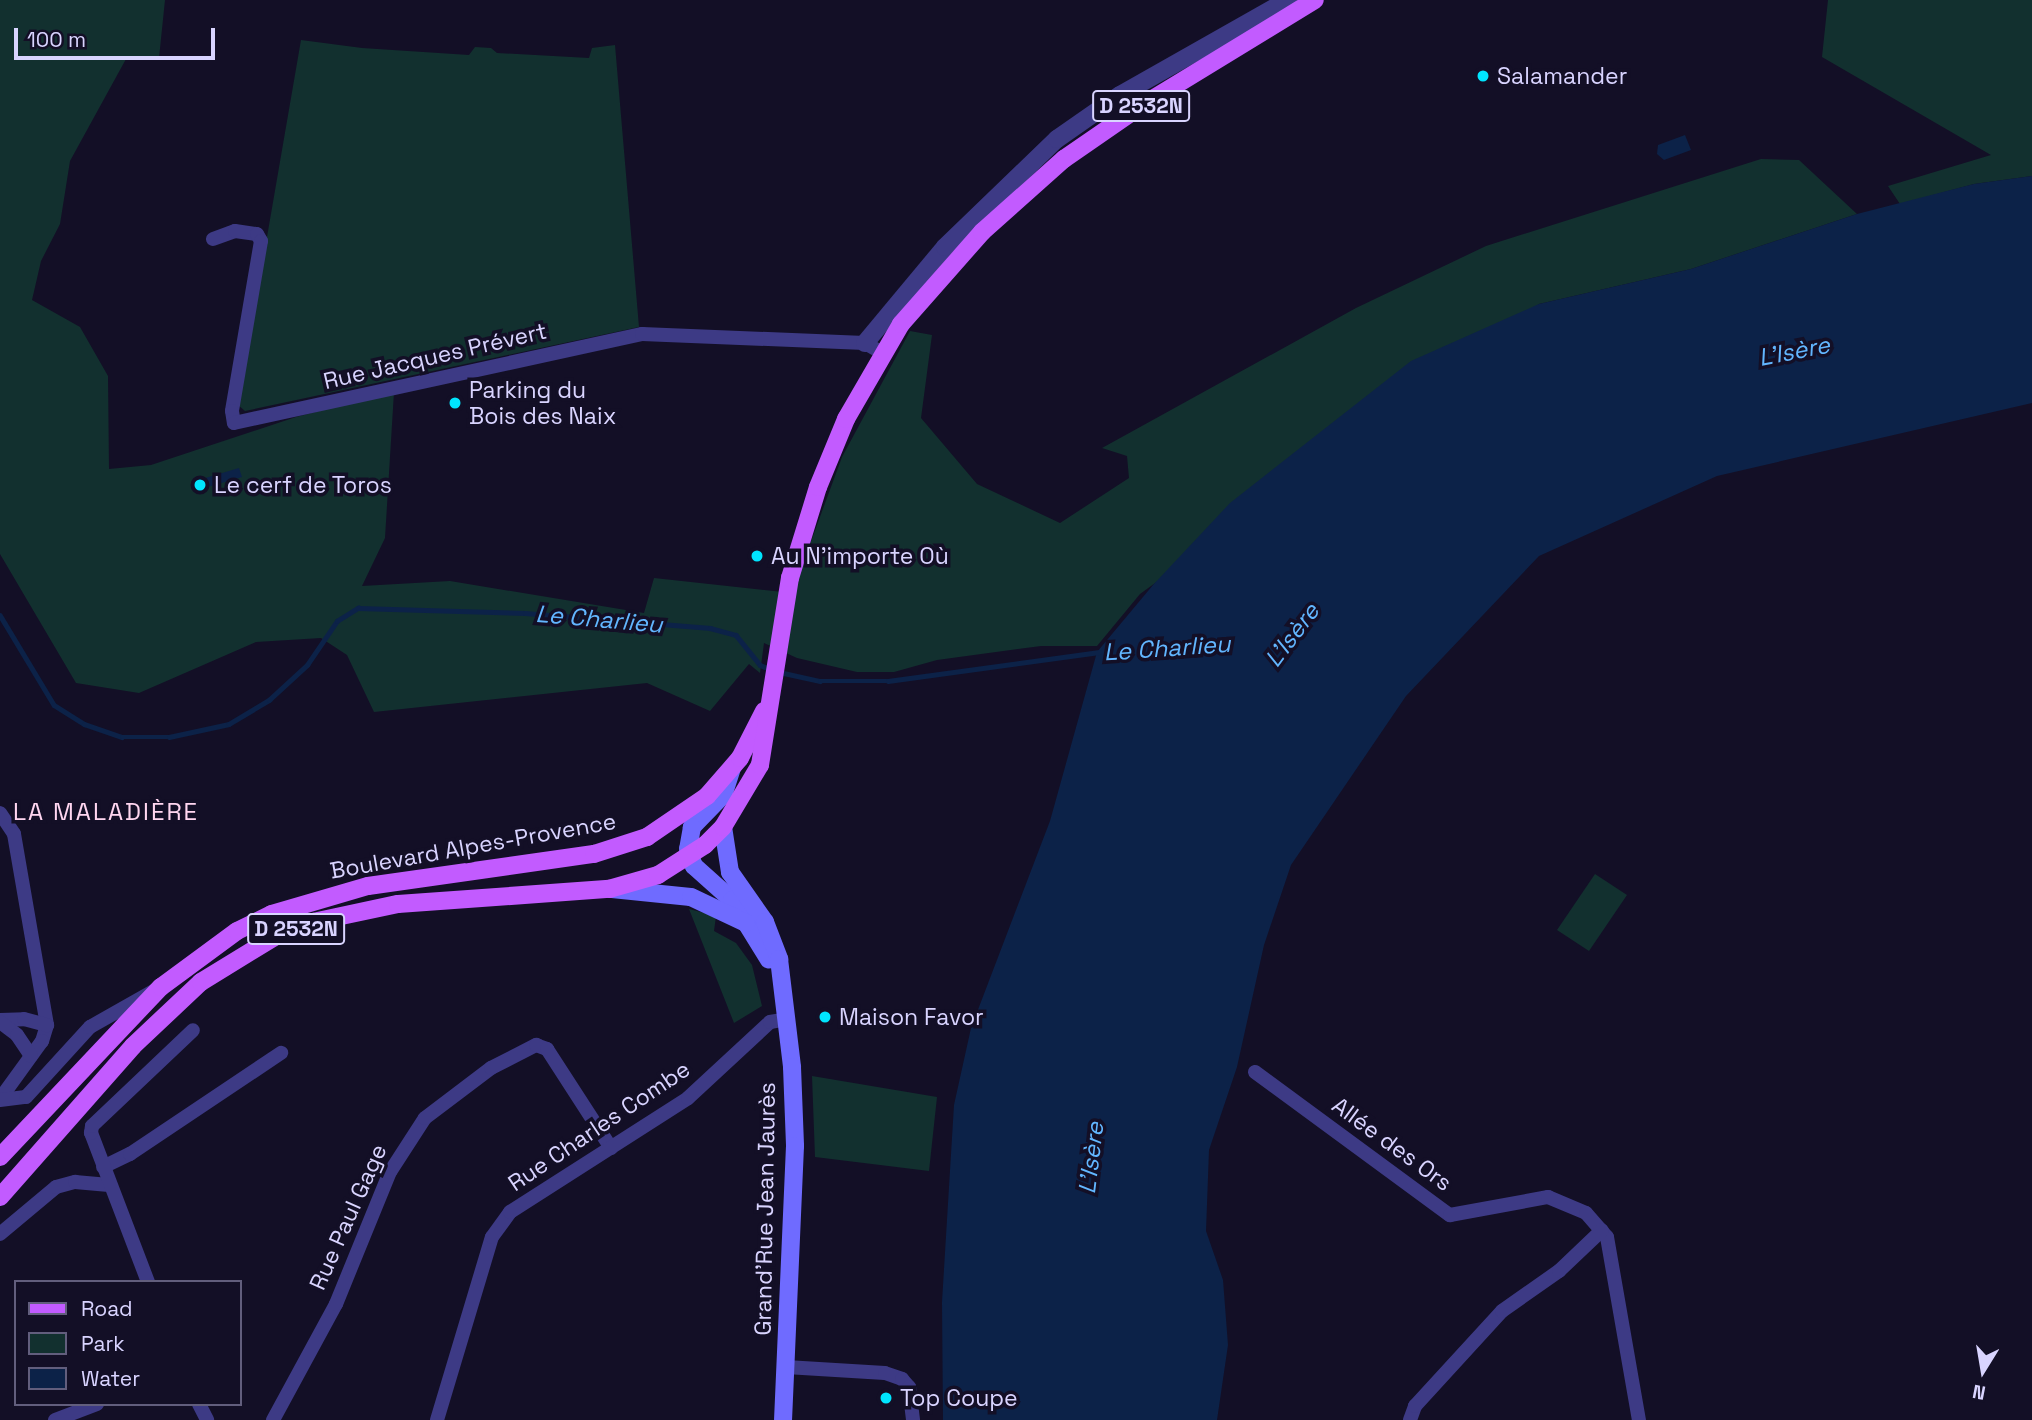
<!DOCTYPE html>
<meta charset="utf-8">
<style>
body{margin:0}
#map{position:relative;width:2032px;height:1420px;overflow:hidden;background:#130f26;font-family:"Space Grotesk",sans-serif}
div>[style]{position:absolute}
.green>*{inset:0;background:#12302f}
.water>*{inset:0;background:#0c2248}
.stream>*{height:4.5px;margin:-2.25px;padding:0 2.25px;transform-origin:2.25px;border-radius:2.25px;background:#0c2248}
.minor>*{height:14px;margin:-7px;padding:0 7px;transform-origin:7px;border-radius:7px;background:#3d3a85}
.tertiary>*{height:18px;margin:-9px;padding:0 9px;transform-origin:9px;border-radius:9px;background:#3d3a85}
.secondary>*{height:18px;margin:-9px;padding:0 9px;transform-origin:9px;border-radius:9px;background:#6f6bff}
.primary>*{height:18px;margin:-9px;padding:0 9px;transform-origin:9px;border-radius:9px;background:#c25bff}
.dots>*{width:19px;height:19px;translate:-50% -50%;box-sizing:border-box;border:4px solid #130f26;border-radius:50%}
span{translate:-50% -50%;white-space:nowrap;text-align:center;line-height:1.15;-webkit-text-stroke:7px #130f26;paint-order:stroke}
.shield-label span{padding:2px 5px;background:#130f26;border:2px solid;border-radius:5px;-webkit-text-stroke-width:0}
.shield-label{font-size:21px;color:#d9d4ff;font-weight:700}
.poi-label{font-size:23px;color:#d9d4ff}
.left{translate:0 -50%;text-align:left}
.street-label{font-size:23px;color:#d9d4ff}
.water-label{font-size:24px;color:#62b6ff;font-style:italic}
.neighbourhood-label{font-size:24px;color:#ffd6f0;letter-spacing:2px}
.legend{position:absolute;left:14px;top:1280px;width:228px;height:126px;box-sizing:border-box;background:#130f26;border:2px solid #625e7d;margin:0;padding:9px 12px;list-style:none;font-size:21px;color:#d9d4ff}
.legend li{display:flex;align-items:center;gap:14px;height:35px}
.legend b{width:35px;border:2px solid #625e7d}
.north{position:absolute;left:1948px;top:1336px;width:70px;height:70px;-webkit-text-stroke:5px #130f26;paint-order:stroke;rotate:191deg;font-size:19px;font-weight:700;line-height:28px;text-align:center;color:#d9d4ff}
.north::after{content:'';display:block;margin:auto;width:24px;height:32px;background:#d9d4ff;clip-path:polygon(50% 0,100% 100%,50% 72%,0 100%)}
.scale{position:absolute;left:14px;top:28px;width:201px;height:32px;box-sizing:border-box;border:4px solid #d9d4ff;border-top:0;padding-left:9px;font-size:21px;line-height:24px;white-space:nowrap;color:#d9d4ff;-webkit-text-stroke:5px #130f26;paint-order:stroke}
</style>
<div id="map">
<div class="green">
<i style="clip-path:polygon(0 0,165px 0,159px 58px,126px 59px,70px 161px,60px 224px,41px 261px,32px 300px,80px 327px,108px 376px,109px 469px,151px 465px,296px 417px,394px 392px,385px 538px,362px 586px,450px 581px,644px 613px,654px 578px,792px 593px,842px 457px,910px 331px,932px 335px,921px 418px,977px 484px,1060px 523px,1129px 478px,1127px 456px,1102px 448px,1356px 308px,1486px 246px,1761px 159px,1799px 160px,1857px 214px,1691px 269px,1539px 304px,1140px 594px,1097px 646px,1041px 646px,937px 660px,894px 672px,857px 672px,797px 658px,764px 643px,760px 673px,749px 664px,710px 711px,647px 683px,374px 712px,347px 655px,321px 638px,256px 642px,139px 693px,76px 683px,0 554px)"></i>
<i style="clip-path:polygon(1828px 0,2032px 0,2032px 176px,1974px 184px,1900px 204px,1888px 186px,1991px 155px,1822px 57px)"></i>
<i style="clip-path:polygon(301px 40px,362px 48px,469px 55px,475px 47px,491px 48px,497px 53px,589px 58px,592px 48px,615px 45px,639px 327px,245px 411px,238px 405px)"></i>
<i style="clip-path:polygon(1595px 874px,1627px 895px,1589px 951px,1557px 930px)"></i>
<i style="clip-path:polygon(689px 909px,716px 916px,714px 931px,736px 943px,752px 965px,762px 1006px,734px 1023px)"></i>
<i style="clip-path:polygon(812px 1076px,937px 1097px,929px 1171px,815px 1157px)"></i>
</div>
<div class="water">
<i style="clip-path:polygon(1685px 135px,1691px 150px,1664px 160px,1657px 154px,1658px 145px)"></i>
<i style="clip-path:polygon(2032px 176px,2032px 403px,1717px 476px,1539px 556px,1406px 696px,1291px 865px,1264px 945px,1237px 1067px,1209px 1150px,1206px 1231px,1223px 1280px,1228px 1345px,1217px 1420px,943px 1420px,942px 1302px,954px 1105px,971px 1028px,1050px 821px,1097px 652px,1153px 585px,1230px 503px,1411px 361px,1539px 304px,1691px 269px,1857px 214px,1974px 184px)"></i>
<i style="clip-path:polygon(239px 468px,242px 477px,204px 488px,202px 479px)"></i>
</div>
<div class="stream">
<i style="left:0;top:615px;width:105px;rotate:59deg"></i>
<i style="left:54px;top:705px;width:36px;rotate:32deg"></i>
<i style="left:84px;top:724px;width:40px;rotate:18.9deg"></i>
<i style="left:122px;top:737px;width:47px"></i>
<i style="left:169px;top:737px;width:61px;rotate:-12.2deg"></i>
<i style="left:229px;top:724px;width:47px;rotate:-31deg"></i>
<i style="left:269px;top:700px;width:52px;rotate:-42.6deg"></i>
<i style="left:307px;top:665px;width:53px;rotate:-55.7deg"></i>
<i style="left:337px;top:621px;width:25px;rotate:-32deg"></i>
<i style="left:358px;top:608px;width:167px;rotate:1.7deg"></i>
<i style="left:525px;top:613px;width:186px;rotate:4.6deg"></i>
<i style="left:710px;top:628px;width:27px;rotate:15deg"></i>
<i style="left:736px;top:635px;width:38px;rotate:51deg"></i>
<i style="left:760px;top:665px;width:11px;rotate:22deg"></i>
<i style="left:779px;top:672px;width:42px;rotate:12.4deg"></i>
<i style="left:820px;top:681px;width:68px"></i>
<i style="left:888px;top:681px;width:213px;rotate:-7.8deg"></i>
</div>
<div class="minor">
<i style="left:213px;top:239px;width:23px;rotate:-20deg"></i>
<i style="left:235px;top:231px;width:22px;rotate:8deg"></i>
<i style="left:257px;top:234px;width:8px;rotate:60deg"></i>
<i style="left:261px;top:241px;width:172px;rotate:99.7deg"></i>
<i style="left:232px;top:411px;width:12px;rotate:81deg"></i>
<i style="left:234px;top:423px;width:418px;rotate:-12.3deg"></i>
<i style="left:642px;top:334px;width:223px;rotate:2.3deg"></i>
<i style="left:865px;top:343px;width:20px;rotate:30deg"></i>
<i style="left:0;top:813px;width:25px;rotate:56deg"></i>
<i style="left:14px;top:834px;width:194px;rotate:80.2deg"></i>
<i style="left:47px;top:1025px;width:17px;rotate:107deg"></i>
<i style="left:42px;top:1041px;width:72px;rotate:125.9deg"></i>
<i style="left:0;top:1020px;width:24px;rotate:-2deg"></i>
<i style="left:24px;top:1019px;width:24px;rotate:15deg"></i>
<i style="left:0;top:1022px;width:21px;rotate:37deg"></i>
<i style="left:17px;top:1035px;width:25px;rotate:56deg"></i>
<i style="left:1255px;top:1072px;width:242px;rotate:36.3deg"></i>
<i style="left:1450px;top:1215px;width:100px;rotate:-10.4deg"></i>
<i style="left:1548px;top:1197px;width:41px;rotate:22.8deg"></i>
<i style="left:1586px;top:1213px;width:32px;rotate:49deg"></i>
<i style="left:1607px;top:1237px;width:186px;rotate:80.1deg"></i>
<i style="left:0;top:1100px;width:26px;rotate:-7deg"></i>
<i style="left:26px;top:1097px;width:95px;rotate:-47.6deg"></i>
<i style="left:90px;top:1027px;width:77px;rotate:-29.6deg"></i>
<i style="left:103px;top:1167px;width:30px;rotate:-26deg"></i>
<i style="left:130px;top:1154px;width:182px;rotate:-33.8deg"></i>
<i style="left:0;top:1234px;width:73px;rotate:-40deg"></i>
<i style="left:56px;top:1187px;width:20px;rotate:-15deg"></i>
<i style="left:75px;top:1182px;width:34px;rotate:5deg"></i>
<i style="left:148px;top:1282px;width:160px;rotate:-110.9deg"></i>
<i style="left:91px;top:1133px;width:7px;rotate:-82deg"></i>
<i style="left:92px;top:1126px;width:139px;rotate:-43.5deg"></i>
<i style="left:786px;top:1367px;width:99px;rotate:3.5deg"></i>
<i style="left:885px;top:1373px;width:18px;rotate:19deg"></i>
<i style="left:902px;top:1379px;width:11px;rotate:49deg"></i>
<i style="left:909px;top:1387px;width:33px;rotate:83deg"></i>
<i style="left:199px;top:1404px;width:18px;rotate:63deg"></i>
<i style="left:55px;top:1420px;width:45px;rotate:-20.9deg"></i>
<i style="left:273px;top:1420px;width:132px;rotate:-61.5deg"></i>
<i style="left:336px;top:1304px;width:143px;rotate:-67.8deg"></i>
<i style="left:390px;top:1172px;width:64px;rotate:-57.1deg"></i>
<i style="left:425px;top:1118px;width:83px;rotate:-37.1deg"></i>
<i style="left:491px;top:1068px;width:51px;rotate:-27.1deg"></i>
<i style="left:536px;top:1045px;width:12px;rotate:20deg"></i>
<i style="left:547px;top:1049px;width:118px;rotate:57.1deg"></i>
<i style="left:437px;top:1420px;width:191px;rotate:-73.3deg"></i>
<i style="left:492px;top:1237px;width:31px;rotate:-54deg"></i>
<i style="left:510px;top:1212px;width:211px;rotate:-32.6deg"></i>
<i style="left:688px;top:1098px;width:112px;rotate:-42.8deg"></i>
<i style="left:770px;top:1022px;width:17px;rotate:-10deg"></i>
<i style="left:1410px;top:1420px;width:15px;rotate:-70deg"></i>
<i style="left:1415px;top:1406px;width:129px;rotate:-47.5deg"></i>
<i style="left:1502px;top:1311px;width:70px;rotate:-35.1deg"></i>
<i style="left:1559px;top:1271px;width:59px;rotate:-43.6deg"></i>
</div>
<div class="tertiary">
<i style="left:865px;top:343px;width:125px;rotate:-50.2deg"></i>
<i style="left:945px;top:247px;width:156px;rotate:-44deg"></i>
<i style="left:1057px;top:139px;width:77px;rotate:-34.9deg"></i>
<i style="left:1120px;top:95px;width:193px;rotate:-29.5deg"></i>
</div>
<div class="secondary">
<i style="left:732px;top:768px;width:28px;rotate:108deg"></i>
<i style="left:723px;top:795px;width:45px;rotate:134.1deg"></i>
<i style="left:692px;top:827px;width:22px;rotate:100deg"></i>
<i style="left:688px;top:849px;width:18px;rotate:71deg"></i>
<i style="left:694px;top:866px;width:51px;rotate:41.8deg"></i>
<i style="left:732px;top:900px;width:70px;rotate:58.3deg"></i>
<i style="left:723px;top:827px;width:46px;rotate:81.2deg"></i>
<i style="left:730px;top:872px;width:61px;rotate:55deg"></i>
<i style="left:765px;top:922px;width:40px;rotate:69deg"></i>
<i style="left:779px;top:959px;width:109px;rotate:83.1deg"></i>
<i style="left:792px;top:1067px;width:79px;rotate:87.8deg"></i>
<i style="left:795px;top:1146px;width:274px;rotate:92.5deg"></i>
<i style="left:612px;top:889px;width:79px;rotate:5.8deg"></i>
<i style="left:691px;top:897px;width:61px;rotate:25.3deg"></i>
</div>
<div class="primary">
<i style="left:0;top:1157px;width:234px;rotate:-46.6deg"></i>
<i style="left:161px;top:987px;width:94px;rotate:-36.4deg"></i>
<i style="left:237px;top:931px;width:39px;rotate:-26deg"></i>
<i style="left:272px;top:914px;width:100px;rotate:-16.3deg"></i>
<i style="left:368px;top:886px;width:228px;rotate:-8.1deg"></i>
<i style="left:594px;top:854px;width:56px;rotate:-17.8deg"></i>
<i style="left:647px;top:837px;width:73px;rotate:-34.3deg"></i>
<i style="left:707px;top:796px;width:50px;rotate:-49deg"></i>
<i style="left:740px;top:758px;width:53px;rotate:-62.9deg"></i>
<i style="left:0;top:1197px;width:201px;rotate:-48.6deg"></i>
<i style="left:133px;top:1046px;width:93px;rotate:-43.3deg"></i>
<i style="left:201px;top:982px;width:88px;rotate:-31.5deg"></i>
<i style="left:276px;top:936px;width:40px;rotate:-21deg"></i>
<i style="left:313px;top:922px;width:87px;rotate:-12deg"></i>
<i style="left:398px;top:904px;width:212px;rotate:-4.1deg"></i>
<i style="left:609px;top:889px;width:51px;rotate:-15.9deg"></i>
<i style="left:658px;top:875px;width:56px;rotate:-32.6deg"></i>
<i style="left:705px;top:845px;width:25px;rotate:-45deg"></i>
<i style="left:723px;top:827px;width:72px;rotate:-59.2deg"></i>
<i style="left:760px;top:765px;width:189px;rotate:-80.9deg"></i>
<i style="left:790px;top:578px;width:95px;rotate:-72.9deg"></i>
<i style="left:818px;top:487px;width:74px;rotate:-67.6deg"></i>
<i style="left:846px;top:419px;width:110px;rotate:-59.9deg"></i>
<i style="left:901px;top:324px;width:123px;rotate:-48.6deg"></i>
<i style="left:982px;top:232px;width:110px;rotate:-41.7deg"></i>
<i style="left:1064px;top:159px;width:90px;rotate:-34.6deg"></i>
<i style="left:1138px;top:108px;width:207px;rotate:-31.4deg"></i>
</div>
<div class="dots">
<i style="left:1483px;top:76px;background:#00e5ff"></i>
<i style="left:455px;top:403px;background:#00e5ff"></i>
<i style="left:200px;top:485px;background:#00e5ff"></i>
<i style="left:757px;top:556px;background:#00e5ff"></i>
<i style="left:825px;top:1017px;background:#00e5ff"></i>
<i style="left:886px;top:1398px;background:#00e5ff"></i>
</div>
<div class="shield-label">
<span style="left:1141px;top:106px">D 2532N</span>
<span style="left:296px;top:929px">D 2532N</span>
</div>
<div class="poi-label">
<span class="left" style="left:1497px;top:76px">Salamander</span>
<span class="left" style="left:469px;top:403px">Parking du<br>Bois des Naix</span>
<span class="left" style="left:214px;top:485px">Le cerf de Toros</span>
<span class="left" style="left:771px;top:556px">Au N'importe Où</span>
<span class="left" style="left:839px;top:1017px">Maison Favor</span>
<span class="left" style="left:900px;top:1398px">Top Coupe</span>
</div>
<div class="street-label">
<span style="left:435px;top:356px;rotate:-13deg">Rue Jacques Prévert</span>
<span style="left:473px;top:846px;rotate:-10deg">Boulevard Alpes-Provence</span>
<span style="left:599px;top:1126px;rotate:-34deg">Rue Charles Combe</span>
<span style="left:1392px;top:1144px;rotate:36deg">Allée des Ors</span>
<span style="left:765px;top:1209px;rotate:-89deg">Grand'Rue Jean Jaurès</span>
<span style="left:348px;top:1217px;rotate:-66deg">Rue Paul Gage</span>
</div>
<div class="water-label">
<span style="left:1794px;top:351px;rotate:-11deg">L'Isère</span>
<span style="left:599px;top:619px;rotate:5deg">Le Charlieu</span>
<span style="left:1292px;top:635px;rotate:-53deg">L'Isère</span>
<span style="left:1167px;top:648px;rotate:-4deg">Le Charlieu</span>
<span style="left:1091px;top:1158px;rotate:-83deg">L'Isère</span>
</div>
<div class="neighbourhood-label">
<span style="left:106px;top:812px">LA MALADIÈRE</span>
</div>
<ul class="legend">
<li><b style="height:9px;background:#c25bff"></b>Road</li>
<li><b style="height:19px;background:#12302f"></b>Park</li>
<li><b style="height:19px;background:#0c2248"></b>Water</li>
</ul>
<div class="north">N</div>
<div class="scale">100 m</div>
</div>
